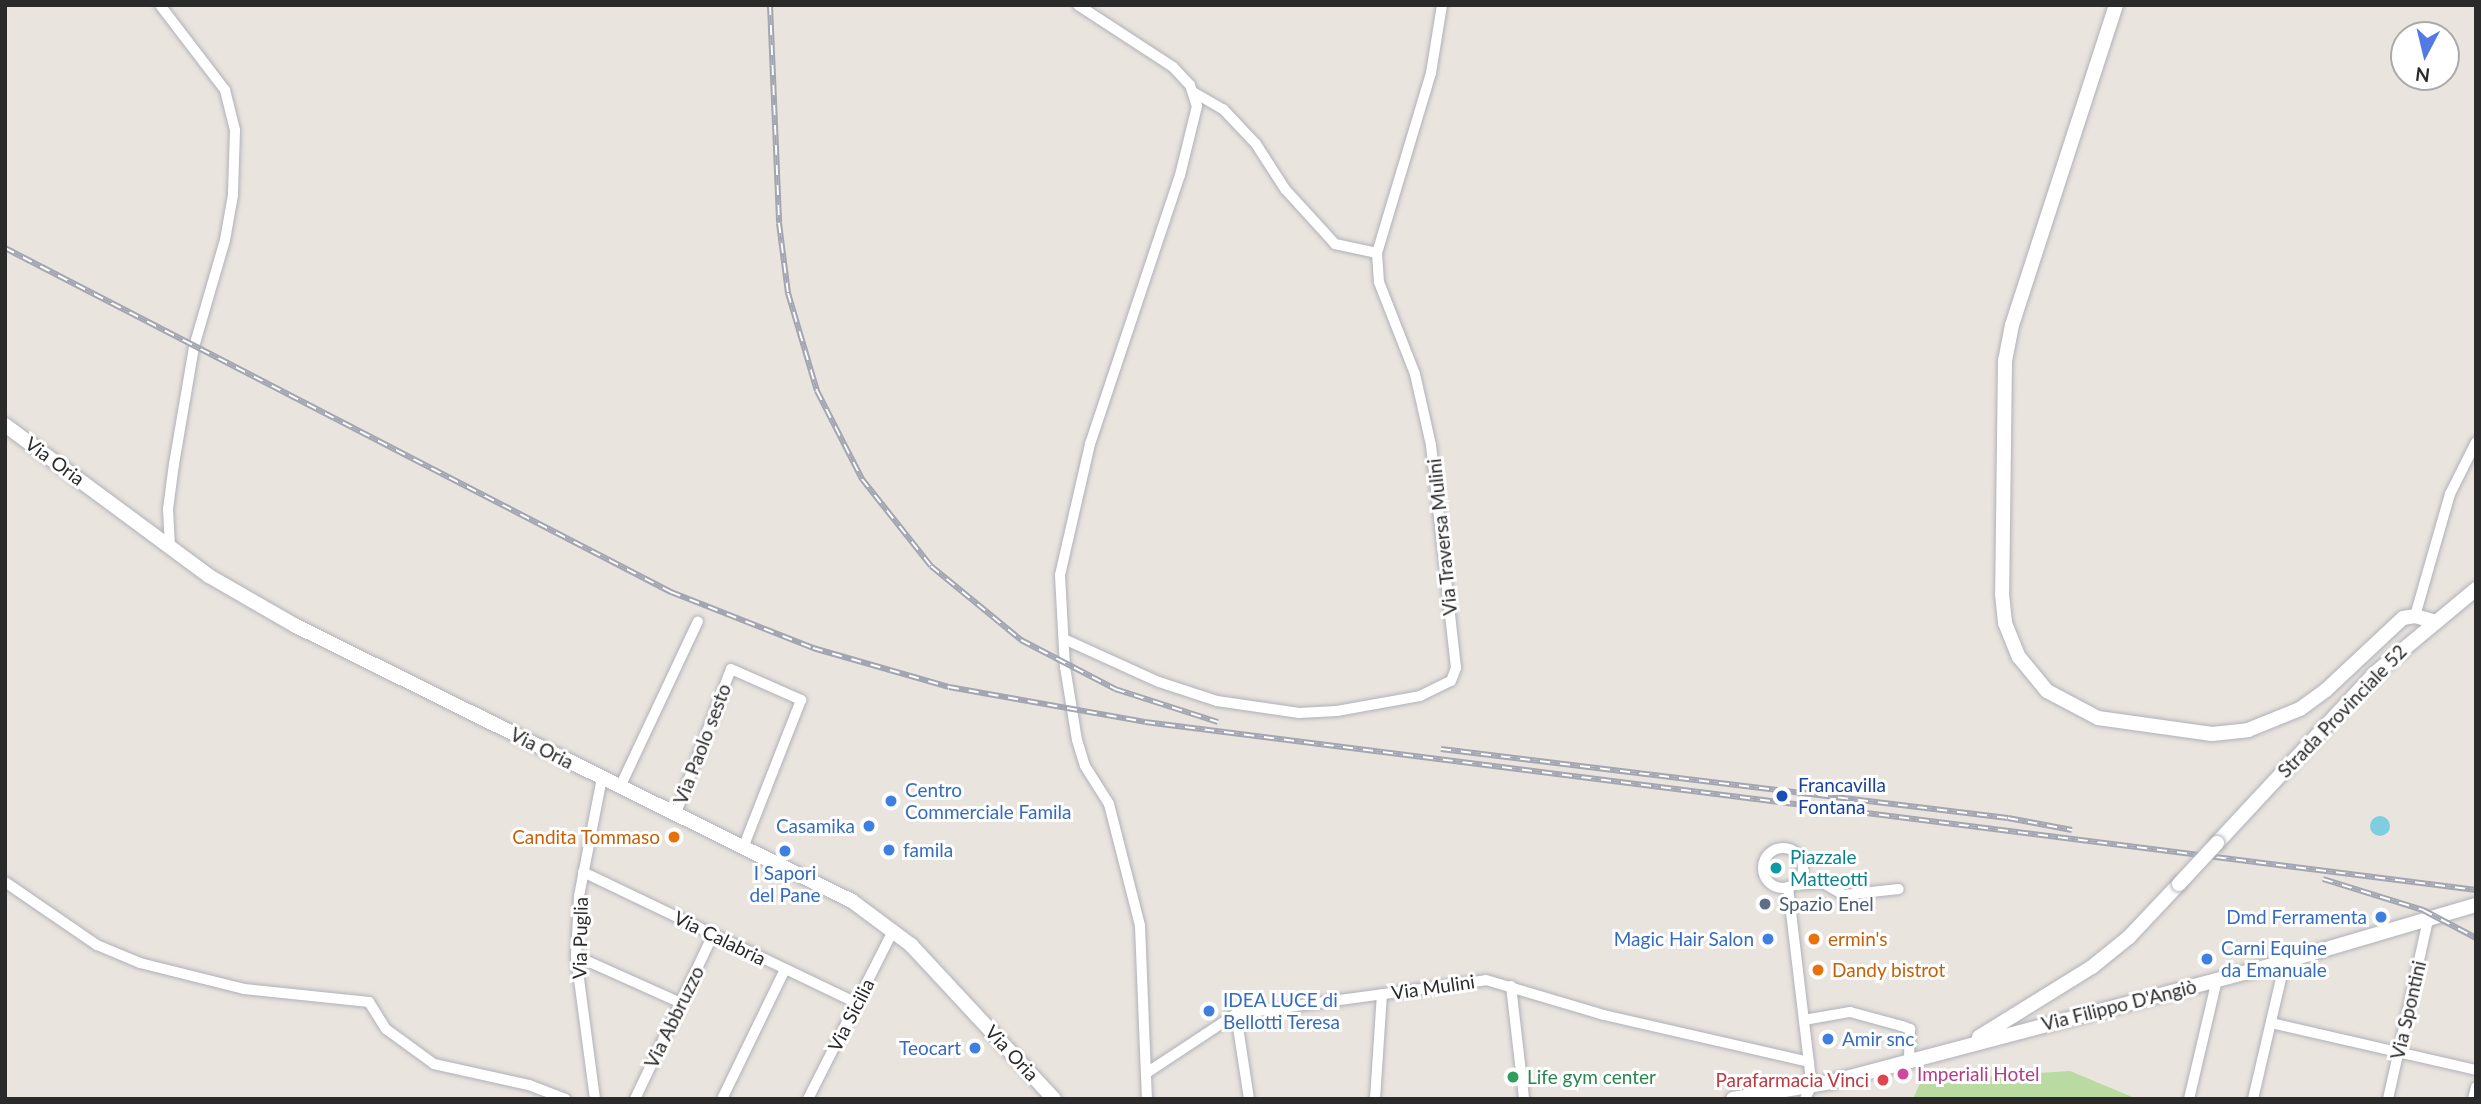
<!DOCTYPE html>
<meta charset="utf-8">
<style>
body{margin:0}
#map{position:relative;width:2481px;height:1104px;overflow:hidden;background:#eae4de;font-family:Lato,sans-serif}
div>[style]{position:absolute}
.green>*{inset:0;background:#b9daa1}
.water>*{inset:0;background:#7ecde0}
.round{border-radius:50%}
.roads{filter:drop-shadow(0 0 2px #afb1b9) drop-shadow(0 0 2px #afb1b9)}
.street>*{height:10px;margin:-5px;padding:0 5px;transform-origin:5px;border-radius:5px;background:#fff}
.street>.ring{margin:-5px;padding:0;box-sizing:content-box;background:none;border:10px solid #fff;border-radius:50%}
.secondary>*{height:14px;margin:-7px;padding:0 7px;transform-origin:7px;border-radius:7px;background:#fff}
.rail>*{height:6px;margin-top:-3px;transform-origin:0;background:repeating-linear-gradient(90deg,#fff 0 10px,#a2a5b2 0 20px);box-sizing:border-box;border-block:2px solid #a2a5b2}
.bridges{filter:drop-shadow(0 0 2px #afb1b9) drop-shadow(0 0 2px #afb1b9)}
.secondary-bridge>*{height:14px;margin:-7px;padding:0 7px;transform-origin:7px;border-radius:7px;background:#fff}
.dots>*{width:19px;height:19px;translate:-50% -50%;box-sizing:border-box;border:4px solid #fff;border-radius:50%}
span{translate:-50% -50%;white-space:nowrap;text-align:center;line-height:1.15;-webkit-text-stroke:6px #fff;paint-order:stroke}
.street-label{font-size:19px;color:#2a2a2a}
.transit-label{font-size:19px;color:#164399}
.left{translate:0 -50%;text-align:left}
.shop-label{font-size:19px;color:#366cbe}
.right{translate:-100% -50%;text-align:right}
.food-label{font-size:19px;color:#c56008}
.culture-label{font-size:19px;color:#0d838f}
.service-label{font-size:19px;color:#4e5e75}
.hotel-label{font-size:19px;color:#b23c85}
.leisure-label{font-size:19px;color:#27864d}
.health-label{font-size:19px;color:#be3a42}
.frame{position:absolute;inset:0;border:7px solid #2a2a2a;pointer-events:none}
.north{position:absolute;left:2390px;top:21px;width:70px;height:70px;box-sizing:border-box;background:#fff;border:2px solid #aaa;border-radius:50%;rotate:187deg;font-size:19px;font-weight:700;line-height:28px;text-align:center;color:#2a2a2a}
.north::after{content:'';display:block;margin:auto;width:24px;height:32px;background:#5279e4;clip-path:polygon(50% 0,100% 100%,50% 72%,0 100%)}
</style>
<div id="map">
<div class="green">
<i style="clip-path:polygon(2070px 1071px,2137px 1099px,1913px 1099px,1921px 1081px)"></i>
</div>
<div class="water">
<i class="round" style="left:2370px;top:816px;width:20px;height:20px"></i>
</div>
<div class="roads">
<div class="street">
<i style="left:160px;top:5px;width:107px;rotate:52.6deg"></i>
<i style="left:225px;top:90px;width:41px;rotate:76deg"></i>
<i style="left:235px;top:130px;width:65px;rotate:91.8deg"></i>
<i style="left:233px;top:195px;width:46px;rotate:100.1deg"></i>
<i style="left:225px;top:240px;width:111px;rotate:106.2deg"></i>
<i style="left:194px;top:347px;width:119px;rotate:99.7deg"></i>
<i style="left:174px;top:464px;width:45px;rotate:97.6deg"></i>
<i style="left:168px;top:509px;width:38px;rotate:87deg"></i>
<i style="left:1078px;top:5px;width:113px;rotate:33.1deg"></i>
<i style="left:1173px;top:67px;width:25px;rotate:47deg"></i>
<i style="left:1190px;top:85px;width:22px;rotate:72deg"></i>
<i style="left:1197px;top:106px;width:71px;rotate:103.8deg"></i>
<i style="left:1180px;top:175px;width:284px;rotate:108.5deg"></i>
<i style="left:1090px;top:444px;width:134px;rotate:102.9deg"></i>
<i style="left:1060px;top:575px;width:92px;rotate:86.9deg"></i>
<i style="left:1065px;top:667px;width:74px;rotate:80.7deg"></i>
<i style="left:1077px;top:740px;width:27px;rotate:73deg"></i>
<i style="left:1085px;top:766px;width:45px;rotate:57.7deg"></i>
<i style="left:1109px;top:804px;width:126px;rotate:75.7deg"></i>
<i style="left:1140px;top:926px;width:173px;rotate:87.7deg"></i>
<i style="left:1193px;top:92px;width:34px;rotate:30deg"></i>
<i style="left:1223px;top:109px;width:48px;rotate:46.7deg"></i>
<i style="left:1256px;top:144px;width:54px;rotate:57.2deg"></i>
<i style="left:1285px;top:189px;width:74px;rotate:47.7deg"></i>
<i style="left:1335px;top:244px;width:43px;rotate:12.1deg"></i>
<i style="left:2415px;top:616px;width:127px;rotate:-74deg"></i>
<i style="left:2450px;top:494px;width:58px;rotate:-63.4deg"></i>
<i style="left:1064px;top:639px;width:104px;rotate:24.4deg"></i>
<i style="left:1159px;top:682px;width:61px;rotate:18.1deg"></i>
<i style="left:1217px;top:701px;width:83px;rotate:8.3deg"></i>
<i style="left:1299px;top:713px;width:38px;rotate:-3deg"></i>
<i style="left:1337px;top:711px;width:84px;rotate:-10.2deg"></i>
<i style="left:1420px;top:696px;width:34px;rotate:-26deg"></i>
<i style="left:1451px;top:681px;width:14px;rotate:-69deg"></i>
<i style="left:1456px;top:668px;width:224px;rotate:-96.4deg"></i>
<i style="left:1431px;top:445px;width:73px;rotate:-102.7deg"></i>
<i style="left:1415px;top:374px;width:99px;rotate:-111.4deg"></i>
<i style="left:1379px;top:282px;width:29px;rotate:-94deg"></i>
<i style="left:1377px;top:253px;width:188px;rotate:-73.3deg"></i>
<i style="left:1431px;top:73px;width:69px;rotate:-80.8deg"></i>
<i style="left:620px;top:787px;width:183px;rotate:-64.8deg"></i>
<i style="left:676px;top:813px;width:154px;rotate:-69.1deg"></i>
<i style="left:731px;top:669px;width:77px;rotate:23.9deg"></i>
<i style="left:801px;top:700px;width:159px;rotate:111.4deg"></i>
<i class="ring" style="left:1763px;top:848px;width:30px;height:30px"></i>
<i style="left:583px;top:872px;width:304px;rotate:25.6deg"></i>
<i style="left:5px;top:882px;width:112px;rotate:34.4deg"></i>
<i style="left:97px;top:945px;width:47px;rotate:22.7deg"></i>
<i style="left:140px;top:963px;width:107px;rotate:14deg"></i>
<i style="left:244px;top:989px;width:126px;rotate:5.9deg"></i>
<i style="left:369px;top:1002px;width:32px;rotate:58deg"></i>
<i style="left:386px;top:1029px;width:59px;rotate:36.1deg"></i>
<i style="left:434px;top:1064px;width:97px;rotate:12.5deg"></i>
<i style="left:529px;top:1085px;width:39px;rotate:21deg"></i>
<i style="left:1794px;top:885px;width:29px;rotate:-4deg"></i>
<i style="left:1823px;top:883px;width:24px;rotate:30deg"></i>
<i style="left:1844px;top:895px;width:55px;rotate:-6.2deg"></i>
<i style="left:1788px;top:887px;width:176px;rotate:83.2deg"></i>
<i style="left:1809px;top:1062px;width:25px;rotate:85deg"></i>
<i style="left:1811px;top:1087px;width:13px;rotate:117deg"></i>
<i style="left:576px;top:956px;width:115px;rotate:24.1deg"></i>
<i style="left:1511px;top:986px;width:114px;rotate:83.4deg"></i>
<i style="left:1236px;top:1014px;width:86px;rotate:81.3deg"></i>
<i style="left:1804px;top:1020px;width:47px;rotate:-9.9deg"></i>
<i style="left:1850px;top:1012px;width:54px;rotate:15.1deg"></i>
<i style="left:1902px;top:1026px;width:9px;rotate:21deg"></i>
<i style="left:1910px;top:1029px;width:30px;rotate:92deg"></i>
<i style="left:2271px;top:1023px;width:210px;rotate:12.9deg"></i>
<i style="left:1148px;top:1072px;width:105px;rotate:-33.4deg"></i>
<i style="left:1236px;top:1014px;width:252px;rotate:-7.7deg"></i>
<i style="left:1486px;top:980px;width:123px;rotate:16.5deg"></i>
<i style="left:1604px;top:1015px;width:210px;rotate:12.9deg"></i>
<i style="left:595px;top:1099px;width:144px;rotate:-97.6deg"></i>
<i style="left:576px;top:956px;width:60px;rotate:-87.1deg"></i>
<i style="left:579px;top:896px;width:120px;rotate:-79deg"></i>
<i style="left:635px;top:1099px;width:182px;rotate:-64.6deg"></i>
<i style="left:722px;top:1099px;width:144px;rotate:-64.1deg"></i>
<i style="left:808px;top:1099px;width:188px;rotate:-63.2deg"></i>
<i style="left:1375px;top:1099px;width:105px;rotate:-86.2deg"></i>
<i style="left:2189px;top:1099px;width:122px;rotate:-76.8deg"></i>
<i style="left:2253px;top:1099px;width:141px;rotate:-76.9deg"></i>
<i style="left:2388px;top:1099px;width:183px;rotate:-77.4deg"></i>
<i style="left:2473px;top:1099px;width:12px;rotate:-76deg"></i>
</div>
<div class="secondary">
<i style="left:2116px;top:5px;width:336px;rotate:108deg"></i>
<i style="left:2012px;top:325px;width:36px;rotate:101deg"></i>
<i style="left:2005px;top:360px;width:234px;rotate:90.7deg"></i>
<i style="left:2002px;top:594px;width:29px;rotate:84deg"></i>
<i style="left:2005px;top:623px;width:37px;rotate:68deg"></i>
<i style="left:2019px;top:657px;width:44px;rotate:50.5deg"></i>
<i style="left:2047px;top:691px;width:58px;rotate:27.9deg"></i>
<i style="left:2098px;top:718px;width:115px;rotate:8deg"></i>
<i style="left:2212px;top:734px;width:36px;rotate:-6deg"></i>
<i style="left:2248px;top:730px;width:56px;rotate:-22deg"></i>
<i style="left:2300px;top:709px;width:32px;rotate:-36deg"></i>
<i style="left:2326px;top:690px;width:105px;rotate:-43.1deg"></i>
<i style="left:2403px;top:618px;width:12px;rotate:-9deg"></i>
<i style="left:2415px;top:616px;width:22px;rotate:16deg"></i>
<i style="left:5px;top:425px;width:254px;rotate:36.5deg"></i>
<i style="left:209px;top:576px;width:100px;rotate:29.9deg"></i>
<i style="left:296px;top:626px;width:620px;rotate:26.32deg"></i>
<i style="left:852px;top:901px;width:74px;rotate:36.7deg"></i>
<i style="left:911px;top:945px;width:210px;rotate:47.1deg"></i>
<i style="left:2217px;top:843px;width:231px;rotate:-47.1deg"></i>
<i style="left:2374px;top:674px;width:133px;rotate:-39.8deg"></i>
<i style="left:1979px;top:1037px;width:133px;rotate:-31.8deg"></i>
<i style="left:2092px;top:967px;width:48px;rotate:-39deg"></i>
<i style="left:2129px;top:937px;width:73px;rotate:-46.7deg"></i>
<i style="left:1733px;top:1099px;width:99px;rotate:-9.8deg"></i>
<i style="left:1831px;top:1082px;width:439px;rotate:-14.8deg"></i>
<i style="left:2255px;top:970px;width:230px;rotate:-16.4deg"></i>
</div>
</div>
<div class="rail">
<i style="left:770px;top:5px;width:218px;rotate:87.6deg"></i>
<i style="left:779px;top:223px;width:71px;rotate:82.7deg"></i>
<i style="left:788px;top:293px;width:102px;rotate:73.5deg"></i>
<i style="left:817px;top:391px;width:99px;rotate:62.9deg"></i>
<i style="left:862px;top:479px;width:111px;rotate:51.6deg"></i>
<i style="left:931px;top:566px;width:117px;rotate:39.4deg"></i>
<i style="left:1021px;top:640px;width:106px;rotate:27.5deg"></i>
<i style="left:1115px;top:689px;width:108px;rotate:17.8deg"></i>
<i style="left:5px;top:248px;width:750px;rotate:27.32deg"></i>
<i style="left:671px;top:592px;width:153px;rotate:21.5deg"></i>
<i style="left:813px;top:648px;width:141px;rotate:16deg"></i>
<i style="left:949px;top:687px;width:199px;rotate:10.1deg"></i>
<i style="left:1145px;top:722px;width:1342px;rotate:7.19deg"></i>
<i style="left:1441px;top:749px;width:571px;rotate:6.94deg"></i>
<i style="left:2008px;top:818px;width:65px;rotate:10.6deg"></i>
<i style="left:2323px;top:879px;width:105px;rotate:17.2deg"></i>
<i style="left:2423px;top:910px;width:60px;rotate:27.8deg"></i>
</div>
<div class="bridges">
<div class="secondary-bridge">
<i style="left:2179px;top:884px;width:56px;rotate:-47.2deg"></i>
</div>
</div>
<div class="dots">
<i style="left:1782px;top:796px;background:#1a4fb4"></i>
<i style="left:891px;top:801px;background:#3f7fe0"></i>
<i style="left:869px;top:826px;background:#3f7fe0"></i>
<i style="left:674px;top:837px;background:#e8710a"></i>
<i style="left:889px;top:850px;background:#3f7fe0"></i>
<i style="left:785px;top:851px;background:#3f7fe0"></i>
<i style="left:1776px;top:868px;background:#0f9aa8"></i>
<i style="left:1765px;top:904px;background:#5c6f8a"></i>
<i style="left:2381px;top:917px;background:#3f7fe0"></i>
<i style="left:1768px;top:939px;background:#3f7fe0"></i>
<i style="left:1814px;top:939px;background:#e8710a"></i>
<i style="left:2207px;top:959px;background:#3f7fe0"></i>
<i style="left:1818px;top:970px;background:#e8710a"></i>
<i style="left:1209px;top:1011px;background:#3f7fe0"></i>
<i style="left:1828px;top:1039px;background:#3f7fe0"></i>
<i style="left:975px;top:1048px;background:#3f7fe0"></i>
<i style="left:1903px;top:1074px;background:#d1479c"></i>
<i style="left:1513px;top:1077px;background:#2e9e5b"></i>
<i style="left:1883px;top:1080px;background:#e0444e"></i>
</div>
<div class="street-label">
<span style="left:55px;top:461px;rotate:36deg">Via Oria</span>
<span style="left:1442px;top:537px;rotate:-96deg">Via Traversa Mulini</span>
<span style="left:2342px;top:711px;rotate:-46deg">Strada Provinciale 52</span>
<span style="left:702px;top:744px;rotate:-69deg">Via Paolo sesto</span>
<span style="left:542px;top:748px;rotate:27deg">Via Oria</span>
<span style="left:580px;top:938px;rotate:-89deg">Via Puglia</span>
<span style="left:720px;top:938px;rotate:26deg">Via Calabria</span>
<span style="left:1433px;top:987px;rotate:-8deg">Via Mulini</span>
<span style="left:2119px;top:1005px;rotate:-14deg">Via Filippo D'Angiò</span>
<span style="left:2408px;top:1010px;rotate:-77deg">Via Spontini</span>
<span style="left:851px;top:1015px;rotate:-63deg">Via Sicilia</span>
<span style="left:674px;top:1017px;rotate:-64deg">Via Abbruzzo</span>
<span style="left:1012px;top:1053px;rotate:47deg">Via Oria</span>
</div>
<div class="transit-label">
<span class="left" style="left:1798px;top:796px">Francavilla<br>Fontana</span>
</div>
<div class="shop-label">
<span class="left" style="left:905px;top:801px">Centro<br>Commerciale Famila</span>
<span class="right" style="left:855px;top:826px">Casamika</span>
<span class="left" style="left:903px;top:850px">famila</span>
<span style="left:785px;top:884px">I Sapori<br>del Pane</span>
<span class="right" style="left:2367px;top:917px">Dmd Ferramenta</span>
<span class="right" style="left:1754px;top:939px">Magic Hair Salon</span>
<span class="left" style="left:2221px;top:959px">Carni Equine<br>da Emanuale</span>
<span class="left" style="left:1223px;top:1011px">IDEA LUCE di<br>Bellotti Teresa</span>
<span class="left" style="left:1842px;top:1039px">Amir snc</span>
<span class="right" style="left:961px;top:1048px">Teocart</span>
</div>
<div class="food-label">
<span class="right" style="left:660px;top:837px">Candita Tommaso</span>
<span class="left" style="left:1828px;top:939px">ermin's</span>
<span class="left" style="left:1832px;top:970px">Dandy bistrot</span>
</div>
<div class="culture-label">
<span class="left" style="left:1790px;top:868px">Piazzale<br>Matteotti</span>
</div>
<div class="service-label">
<span class="left" style="left:1779px;top:904px">Spazio Enel</span>
</div>
<div class="hotel-label">
<span class="left" style="left:1917px;top:1074px">Imperiali Hotel</span>
</div>
<div class="leisure-label">
<span class="left" style="left:1527px;top:1077px">Life gym center</span>
</div>
<div class="health-label">
<span class="right" style="left:1869px;top:1080px">Parafarmacia Vinci</span>
</div>
<div class="frame"></div>
<div class="north">N</div>
</div>
